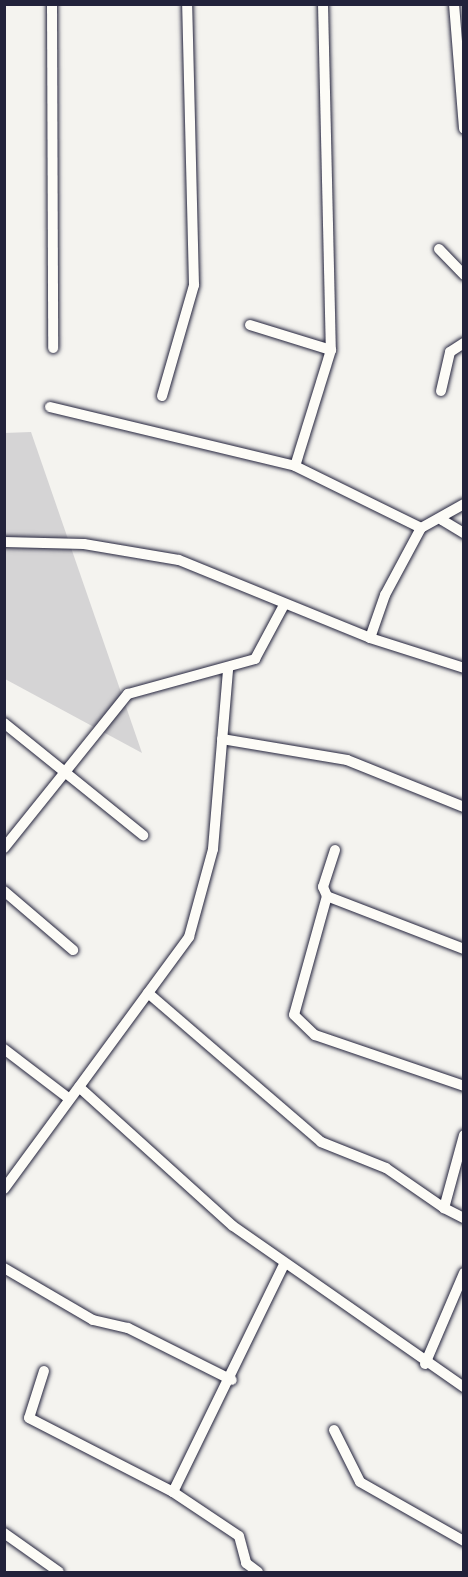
<!DOCTYPE html>
<style>
body{margin:0}
#map{position:relative;width:468px;height:1577px;overflow:hidden;background:#f4f3ef;font-family:Mynerve,sans-serif}
div>[style]{position:absolute}
.green>*{inset:0;background:#d5d4d5}
.roads{filter:drop-shadow(0 0 2px #22223b) drop-shadow(0 0 2px #22223b)}
.street>*{height:10px;margin:-5px;padding:0 5px;transform-origin:5px;border-radius:5px;background:#fdfcf7}
span{translate:-50% -50%;white-space:nowrap;text-align:center;line-height:1.15;-webkit-text-stroke:4.5px #fdfcf7;paint-order:stroke}
.frame{position:absolute;inset:0;border:6px solid #22223b;pointer-events:none}
</style>
<div id="map">
<div class="green">
<i style="clip-path:polygon(31px 432px,142px 753px,5px 679px,4px 433px)"></i>
</div>
<div class="roads">
<div class="street">
<i style="left:52px;top:4px;width:344px;rotate:89.8deg"></i>
<i style="left:323px;top:4px;width:346px;rotate:88.7deg"></i>
<i style="left:454px;top:4px;width:125px;rotate:85.4deg"></i>
<i style="left:439px;top:249px;width:36px;rotate:46deg"></i>
<i style="left:250px;top:325px;width:85px;rotate:17.2deg"></i>
<i style="left:331px;top:350px;width:121px;rotate:107.2deg"></i>
<i style="left:441px;top:391px;width:40px;rotate:-77deg"></i>
<i style="left:450px;top:352px;width:17px;rotate:-33deg"></i>
<i style="left:162px;top:396px;width:116px;rotate:-73.9deg"></i>
<i style="left:194px;top:285px;width:281px;rotate:-91.4deg"></i>
<i style="left:50px;top:407px;width:252px;rotate:13.5deg"></i>
<i style="left:295px;top:466px;width:140px;rotate:26.2deg"></i>
<i style="left:442px;top:520px;width:26px;rotate:31deg"></i>
<i style="left:4px;top:542px;width:80px;rotate:1.4deg"></i>
<i style="left:84px;top:544px;width:96px;rotate:9.6deg"></i>
<i style="left:179px;top:560px;width:206px;rotate:22.2deg"></i>
<i style="left:370px;top:638px;width:99px;rotate:17.7deg"></i>
<i style="left:370px;top:638px;width:46px;rotate:-70.8deg"></i>
<i style="left:385px;top:595px;width:76px;rotate:-61.8deg"></i>
<i style="left:421px;top:528px;width:49px;rotate:-29.2deg"></i>
<i style="left:4px;top:723px;width:179px;rotate:38.9deg"></i>
<i style="left:222px;top:739px;width:127px;rotate:9.5deg"></i>
<i style="left:347px;top:760px;width:126px;rotate:21.9deg"></i>
<i style="left:4px;top:848px;width:198px;rotate:-51.2deg"></i>
<i style="left:128px;top:694px;width:132px;rotate:-15.4deg"></i>
<i style="left:255px;top:659px;width:61px;rotate:-61.8deg"></i>
<i style="left:4px;top:891px;width:91px;rotate:40.5deg"></i>
<i style="left:327px;top:896px;width:10px;rotate:-114deg"></i>
<i style="left:323px;top:887px;width:39px;rotate:-72deg"></i>
<i style="left:464px;top:949px;width:147px;rotate:-158.9deg"></i>
<i style="left:327px;top:896px;width:123px;rotate:105.5deg"></i>
<i style="left:294px;top:1015px;width:29px;rotate:44deg"></i>
<i style="left:315px;top:1035px;width:157px;rotate:18.9deg"></i>
<i style="left:148px;top:993px;width:228px;rotate:40.7deg"></i>
<i style="left:321px;top:1142px;width:70px;rotate:21.8deg"></i>
<i style="left:386px;top:1168px;width:70px;rotate:34.6deg"></i>
<i style="left:4px;top:1049px;width:79px;rotate:37.3deg"></i>
<i style="left:79px;top:1087px;width:207px;rotate:42.1deg"></i>
<i style="left:233px;top:1226px;width:282px;rotate:34.9deg"></i>
<i style="left:464px;top:1135px;width:76px;rotate:105.3deg"></i>
<i style="left:444px;top:1208px;width:22px;rotate:27deg"></i>
<i style="left:4px;top:1189px;width:313px;rotate:-53.7deg"></i>
<i style="left:189px;top:937px;width:91px;rotate:-74.7deg"></i>
<i style="left:213px;top:849px;width:181px;rotate:-85.2deg"></i>
<i style="left:4px;top:1268px;width:103px;rotate:30.3deg"></i>
<i style="left:93px;top:1320px;width:36px;rotate:13deg"></i>
<i style="left:128px;top:1328px;width:116px;rotate:26.6deg"></i>
<i style="left:425px;top:1364px;width:99px;rotate:-66.8deg"></i>
<i style="left:44px;top:1371px;width:49px;rotate:107.7deg"></i>
<i style="left:29px;top:1418px;width:162px;rotate:27.2deg"></i>
<i style="left:173px;top:1492px;width:254px;rotate:-64deg"></i>
<i style="left:334px;top:1430px;width:58px;rotate:63.4deg"></i>
<i style="left:360px;top:1482px;width:120px;rotate:29.6deg"></i>
<i style="left:173px;top:1492px;width:79px;rotate:33.7deg"></i>
<i style="left:239px;top:1536px;width:28px;rotate:75deg"></i>
<i style="left:246px;top:1563px;width:15px;rotate:37deg"></i>
<i style="left:4px;top:1533px;width:67px;rotate:35.3deg"></i>
</div>
</div>
<div class="frame"></div>
</div>
